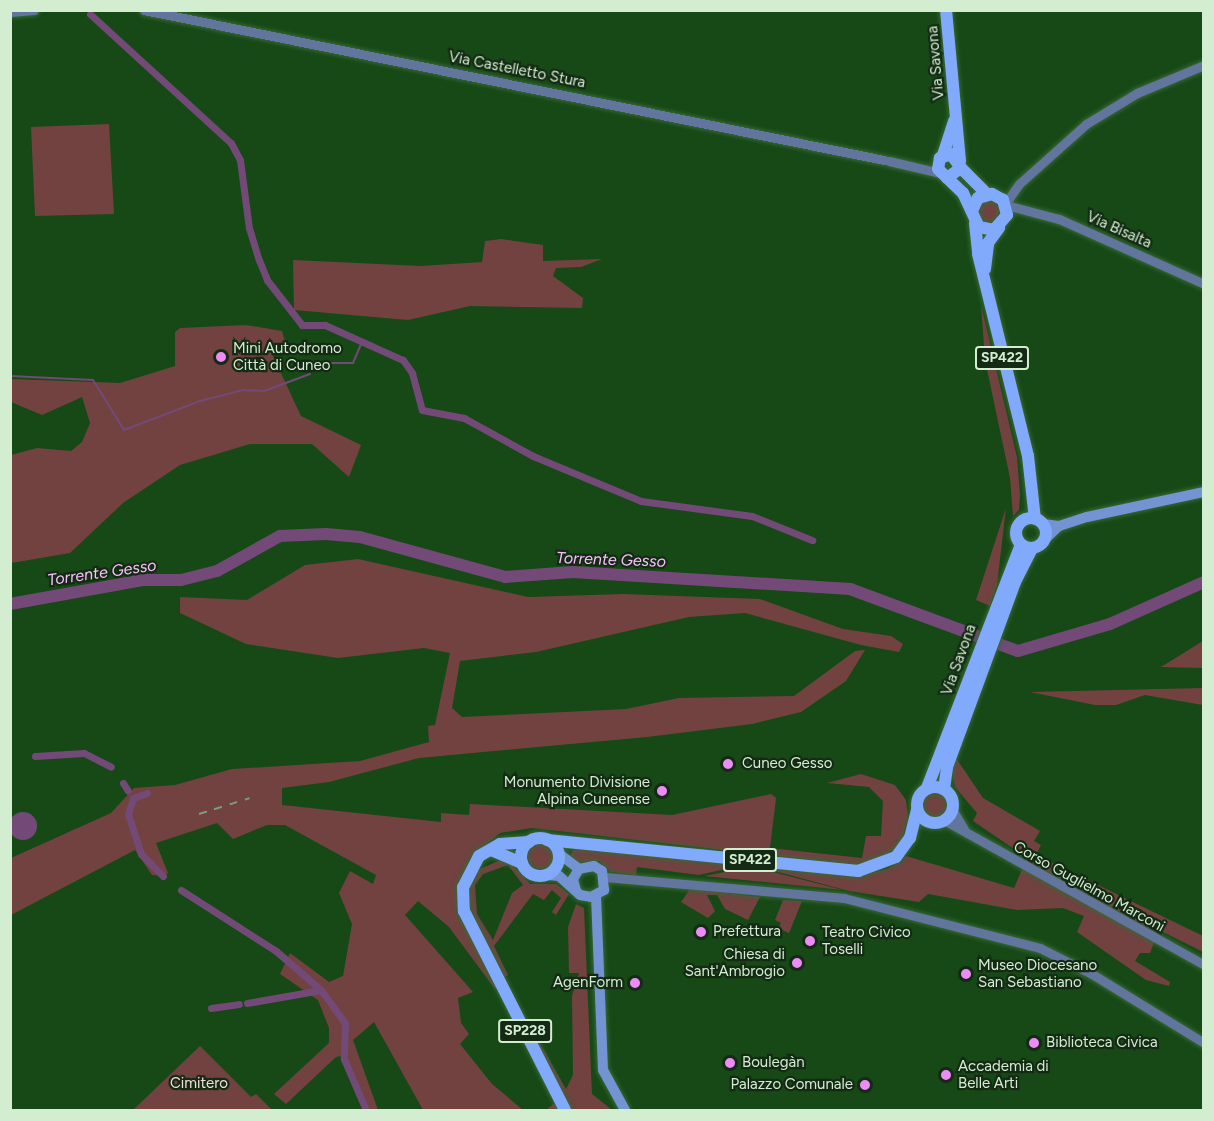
<!DOCTYPE html>
<meta charset="utf-8">
<style>
body{margin:0}
#map{position:relative;width:1214px;height:1121px;overflow:hidden;background:#164916;font-family:Figtree,sans-serif}
div>[style]{position:absolute}
.green>*{inset:0;background:#724240}
.round{border-radius:50%}
.water>*{inset:0;background:#734978}
.stream>*{height:2px;margin:-1px;padding:0 1px;transform-origin:1px;border-radius:1px;background:#734978}
.canal>*{height:7px;margin:-3.5px;padding:0 3.5px;transform-origin:3.5px;border-radius:3.5px;background:#734978}
.river>*{height:12px;margin:-6px;padding:0 6px;transform-origin:6px;border-radius:6px;background:#734978}
.roads{filter:drop-shadow(0 0 2px #386737) drop-shadow(0 0 2px #386737)}
.tertiary>*{height:9px;margin:-4.5px;padding:0 4.5px;transform-origin:4.5px;border-radius:4.5px;background:#61759d}
.secondary>*{height:10px;margin:-5px;padding:0 5px;transform-origin:5px;border-radius:5px;background:#7393d2}
.primary>*{height:12px;margin:-6px;padding:0 6px;transform-origin:6px;border-radius:6px;background:#82aafc}
.primary>.ring{margin:-6px;padding:0;box-sizing:content-box;background:none;border:12px solid #82aafc;border-radius:50%}
.rail>*{height:2px;margin-top:-1px;transform-origin:0;background:repeating-linear-gradient(90deg,#799f78 0 8px,transparent 0 16px)}
.dots>*{width:16px;height:16px;translate:-50% -50%;box-sizing:border-box;border:3px solid #142a14;border-radius:50%}
span{translate:-50% -50%;white-space:nowrap;text-align:center;line-height:1.15;-webkit-text-stroke:4.5px #142a14;paint-order:stroke}
.shield-label span{padding:2px 4px;background:#142a14;border:2px solid;border-radius:4px;-webkit-text-stroke-width:0}
.shield-label{font-size:14px;color:#d2edd0;font-weight:700}
.street-label{font-size:15px;color:#d2edd0}
.poi-label{font-size:15px;color:#d2edd0}
.left{translate:0 -50%;text-align:left}
.right{translate:-100% -50%;text-align:right}
.park-label{font-size:15px;color:#f3dedc}
.water-label{font-size:16px;color:#f7c3fc;font-style:italic}
.frame{position:absolute;inset:0;border:12px solid #d2edd0;pointer-events:none}
</style>
<div id="map">
<div class="green">
<i style="clip-path:polygon(109px 124px,114px 214px,35px 216px,31px 127px)"></i>
<i style="clip-path:polygon(992px 199px,1002px 211px,994px 224px,982px 224px,976px 209px,980px 202px)"></i>
<i style="clip-path:polygon(501px 239px,543px 245px,543px 261px,602px 259px,581px 267px,556px 268px,553px 276px,583px 298px,582px 308px,470px 306px,408px 320px,294px 310px,293px 260px,421px 266px,482px 262px,485px 241px)"></i>
<i style="clip-path:polygon(981px 305px,1017px 457px,1020px 495px,1019px 510px,1013px 516px,1010px 478px,985px 360px)"></i>
<i style="clip-path:polygon(246px 325px,282px 331px,286px 345px,272px 354px,301px 416px,361px 445px,349px 477px,312px 444px,250px 444px,180px 465px,123px 503px,70px 553px,11px 563px,11px 455px,37px 448px,71px 451px,82px 442px,90px 423px,82px 397px,42px 415px,11px 402px,11px 379px,120px 383px,175px 366px,175px 332px,180px 328px)"></i>
<i style="clip-path:polygon(1006px 508px,997px 585px,990px 606px,976px 600px)"></i>
<i style="clip-path:polygon(358px 559px,528px 597px,623px 594px,760px 599px,843px 629px,891px 636px,903px 644px,899px 652px,861px 645px,745px 613px,689px 617px,536px 652px,460px 661px,452px 708px,462px 717px,626px 709px,679px 698px,794px 696px,855px 651px,865px 650px,846px 681px,801px 712px,752px 724px,647px 737px,419px 758px,329px 782px,282px 788px,282px 805px,441px 822px,441px 813px,469px 815px,470px 804px,672px 815px,771px 794px,776px 798px,770px 848px,862px 858px,866px 836px,881px 836px,883px 801px,869px 787px,827px 783px,861px 774px,895px 785px,906px 800px,908px 818px,902px 840px,888px 856px,857px 865px,532px 828px,500px 833px,470px 858px,459px 885px,498px 986px,495px 989px,449px 927px,418px 901px,405px 915px,473px 992px,458px 998px,461px 1023px,469px 1034px,460px 1044px,492px 1084px,523px 1110px,423px 1110px,374px 1022px,353px 1040px,378px 1110px,367px 1110px,345px 1055px,336px 1057px,286px 1104px,274px 1094px,329px 1043px,329px 1028px,318px 1000px,280px 974px,290px 953px,329px 982px,343px 976px,352px 924px,339px 893px,350px 871px,373px 884px,376px 875px,285px 825px,267px 825px,233px 839px,217px 823px,156px 843px,168px 873px,164px 876px,152px 875px,135px 850px,11px 915px,11px 858px,111px 813px,134px 788px,175px 785px,232px 769px,360px 761px,429px 742px,428px 726px,435px 725px,450px 653px,424px 648px,338px 658px,246px 644px,180px 613px,180px 597px,247px 600px,305px 565px)"></i>
<i style="clip-path:polygon(1203px 641px,1203px 668px,1161px 667px)"></i>
<i style="clip-path:polygon(1203px 688px,1203px 705px,1145px 695px,1116px 705px,1095px 705px,1030px 692px)"></i>
<i style="clip-path:polygon(956px 758px,983px 798px,1040px 831px,1034px 841px,1041px 845px,1036px 855px,1203px 936px,1203px 952px,1159px 930px,1150px 953px,1140px 953px,1135px 961px,1170px 982px,1169px 986px,1146px 980px,1077px 932px,1084px 916px,1063px 908px,1017px 910px,928px 894px,919px 902px,849px 891px,759px 867px,857px 876px,888px 869px,906px 856px,1014px 888px,1027px 858px,973px 821px,977px 813px,955px 787px,952px 774px)"></i>
<i class="round" style="left:921px;top:791px;width:28px;height:28px"></i>
<i class="round" style="left:527px;top:843px;width:26px;height:26px"></i>
<i style="clip-path:polygon(575px 847px,743px 865px,699px 875px,637px 867px,636px 875px,611px 872px,599px 861px,578px 863px,569px 857px)"></i>
<i style="clip-path:polygon(evenodd,501px 860px,513px 865px,530px 884px,556px 884px,569px 894px,556px 915px,552px 912px,561px 898px,552px 890px,544px 900px,533px 894px,494px 946px,508px 975px,502px 979px,471px 918px,468px 888px,477px 870px,501px 860px,508px 865px,523px 885px,512px 893px,493px 940px,477px 914px,475px 885px,483px 874px,508px 865px)"></i>
<i style="clip-path:polygon(746px 868px,757px 868px,843px 890px,704px 876px)"></i>
<i style="clip-path:polygon(690px 889px,760px 897px,748px 920px,725px 909px,717px 895px,707px 895px,715px 911px,708px 918px,681px 902px)"></i>
<i style="clip-path:polygon(783px 900px,802px 901px,789px 933px,778px 928px,781px 923px,775px 920px)"></i>
<i style="clip-path:polygon(576px 904px,584px 908px,592px 1094px,612px 1110px,546px 1110px,561px 1098px,534px 1049px,540px 1043px,566px 1089px,573px 1075px,572px 996px,579px 973px,569px 973px,568px 927px)"></i>
<i style="clip-path:polygon(200px 1046px,251px 1097px,256px 1094px,272px 1110px,133px 1110px)"></i>
</div>
<div class="water">
<i class="round" style="left:9px;top:812px;width:28px;height:28px"></i>
</div>
<div class="stream">
<i style="left:314px;top:371px;width:16px;rotate:-30deg"></i>
<i style="left:328px;top:363px;width:25px"></i>
<i style="left:353px;top:363px;width:21px;rotate:-67deg"></i>
<i style="left:10px;top:376px;width:83px;rotate:2.8deg"></i>
<i style="left:93px;top:380px;width:59px;rotate:58.2deg"></i>
<i style="left:124px;top:430px;width:81px;rotate:-20.9deg"></i>
<i style="left:200px;top:401px;width:44px;rotate:-14.3deg"></i>
<i style="left:243px;top:390px;width:21px;rotate:3deg"></i>
<i style="left:264px;top:391px;width:49px;rotate:-20.3deg"></i>
</div>
<div class="canal">
<i style="left:90px;top:14px;width:191px;rotate:42.5deg"></i>
<i style="left:231px;top:143px;width:19px;rotate:62deg"></i>
<i style="left:240px;top:160px;width:69px;rotate:82.5deg"></i>
<i style="left:249px;top:228px;width:34px;rotate:73deg"></i>
<i style="left:259px;top:260px;width:22px;rotate:68deg"></i>
<i style="left:267px;top:280px;width:57px;rotate:52.1deg"></i>
<i style="left:302px;top:325px;width:23px"></i>
<i style="left:325px;top:325px;width:85px;rotate:24.2deg"></i>
<i style="left:403px;top:360px;width:16px;rotate:55deg"></i>
<i style="left:412px;top:373px;width:38px;rotate:75deg"></i>
<i style="left:422px;top:410px;width:43px;rotate:10.8deg"></i>
<i style="left:464px;top:418px;width:79px;rotate:28.8deg"></i>
<i style="left:533px;top:456px;width:117px;rotate:22.6deg"></i>
<i style="left:641px;top:501px;width:112px;rotate:7.7deg"></i>
<i style="left:752px;top:516px;width:65px;rotate:21.8deg"></i>
<i style="left:35px;top:756px;width:49px;rotate:-3.5deg"></i>
<i style="left:84px;top:753px;width:30px;rotate:27deg"></i>
<i style="left:123px;top:783px;width:9px;rotate:58deg"></i>
<i style="left:147px;top:793px;width:15px;rotate:160deg"></i>
<i style="left:133px;top:798px;width:17px;rotate:107deg"></i>
<i style="left:128px;top:814px;width:42px;rotate:72deg"></i>
<i style="left:141px;top:854px;width:31px;rotate:45deg"></i>
<i style="left:181px;top:890px;width:113px;rotate:32.7deg"></i>
<i style="left:276px;top:951px;width:60px;rotate:40.9deg"></i>
<i style="left:247px;top:1003px;width:75px;rotate:-10deg"></i>
<i style="left:321px;top:990px;width:41px;rotate:54deg"></i>
<i style="left:345px;top:1023px;width:36px;rotate:92deg"></i>
<i style="left:344px;top:1059px;width:56px;rotate:66.7deg"></i>
<i style="left:211px;top:1008px;width:28px;rotate:-8deg"></i>
</div>
<div class="river">
<i style="left:10px;top:604px;width:136px;rotate:-10.2deg"></i>
<i style="left:144px;top:580px;width:37px"></i>
<i style="left:181px;top:580px;width:37px;rotate:-14deg"></i>
<i style="left:217px;top:571px;width:72px;rotate:-29.1deg"></i>
<i style="left:280px;top:536px;width:46px;rotate:-2.5deg"></i>
<i style="left:326px;top:534px;width:34px;rotate:5deg"></i>
<i style="left:360px;top:537px;width:150px;rotate:15.4deg"></i>
<i style="left:505px;top:577px;width:68px;rotate:-4.2deg"></i>
<i style="left:573px;top:572px;width:278px;rotate:3.5deg"></i>
<i style="left:850px;top:589px;width:179px;rotate:20.3deg"></i>
<i style="left:1018px;top:651px;width:96px;rotate:-16.4deg"></i>
<i style="left:1110px;top:624px;width:103px;rotate:-24.1deg"></i>
</div>
<div class="roads">
<div class="tertiary">
<i style="left:144px;top:10px;width:755px;rotate:11.46deg"></i>
<i style="left:10px;top:12px;width:24px;rotate:-5deg"></i>
<i style="left:889px;top:161px;width:52px;rotate:13.2deg"></i>
<i style="left:1005px;top:204px;width:24px;rotate:-55deg"></i>
<i style="left:1019px;top:184px;width:90px;rotate:-41.8deg"></i>
<i style="left:1086px;top:124px;width:60px;rotate:-31.3deg"></i>
<i style="left:1137px;top:93px;width:73px;rotate:-22.7deg"></i>
<i style="left:1006px;top:205px;width:55px;rotate:14.8deg"></i>
<i style="left:1059px;top:219px;width:159px;rotate:24.1deg"></i>
<i style="left:952px;top:809px;width:23px;rotate:59deg"></i>
<i style="left:944px;top:820px;width:298px;rotate:29.1deg"></i>
<i style="left:605px;top:877px;width:240px;rotate:5deg"></i>
<i style="left:844px;top:898px;width:202px;rotate:14.3deg"></i>
<i style="left:1040px;top:948px;width:58px;rotate:26.6deg"></i>
<i style="left:1092px;top:974px;width:132px;rotate:31.6deg"></i>
</div>
<div class="secondary">
<i style="left:1043px;top:524px;width:16px;rotate:7deg"></i>
<i style="left:1045px;top:539px;width:19px;rotate:-43deg"></i>
<i style="left:1059px;top:526px;width:29px;rotate:-18deg"></i>
<i style="left:1087px;top:517px;width:120px;rotate:-12.1deg"></i>
<i style="left:558px;top:853px;width:26px;rotate:37deg"></i>
<i style="left:548px;top:875px;width:11px;rotate:5deg"></i>
<i style="left:559px;top:876px;width:28px;rotate:42deg"></i>
<i style="left:580px;top:895px;width:11px;rotate:10deg"></i>
<i style="left:591px;top:897px;width:15px;rotate:-28deg"></i>
<i style="left:604px;top:890px;width:19px;rotate:-96deg"></i>
<i style="left:602px;top:871px;width:9px;rotate:-148deg"></i>
<i style="left:594px;top:866px;width:15px;rotate:169deg"></i>
<i style="left:579px;top:869px;width:12px;rotate:121deg"></i>
<i style="left:573px;top:879px;width:12px;rotate:76deg"></i>
<i style="left:596px;top:896px;width:174px;rotate:87.7deg"></i>
<i style="left:603px;top:1070px;width:46px;rotate:61.2deg"></i>
</div>
<div class="primary">
<i style="left:946px;top:10px;width:152px;rotate:84.7deg"></i>
<i style="left:943px;top:155px;width:36px;rotate:-72deg"></i>
<i style="left:961px;top:168px;width:37px;rotate:45deg"></i>
<i style="left:947px;top:178px;width:17px;rotate:-36deg"></i>
<i style="left:961px;top:168px;width:17px;rotate:-126deg"></i>
<i style="left:951px;top:154px;width:12px;rotate:160deg"></i>
<i style="left:940px;top:158px;width:11px;rotate:100deg"></i>
<i style="left:938px;top:169px;width:35px;rotate:44deg"></i>
<i style="left:963px;top:193px;width:38px;rotate:65deg"></i>
<i style="left:979px;top:227px;width:15px;rotate:11deg"></i>
<i style="left:994px;top:230px;width:20px;rotate:-49deg"></i>
<i style="left:1007px;top:215px;width:16px;rotate:-105deg"></i>
<i style="left:1003px;top:200px;width:13px;rotate:-151deg"></i>
<i style="left:992px;top:194px;width:15px;rotate:164deg"></i>
<i style="left:978px;top:198px;width:14px;rotate:115deg"></i>
<i style="left:975px;top:223px;width:31px;rotate:84deg"></i>
<i style="left:978px;top:254px;width:208px;rotate:76.1deg"></i>
<i style="left:1028px;top:456px;width:63px;rotate:83.7deg"></i>
<i style="left:985px;top:269px;width:26px;rotate:-83deg"></i>
<i style="left:988px;top:243px;width:19px;rotate:-54deg"></i>
<i class="ring" style="left:1016px;top:518px;width:18px;height:18px"></i>
<i class="ring" style="left:917px;top:787px;width:24px;height:24px"></i>
<i style="left:927px;top:788px;width:261px;rotate:-68.9deg"></i>
<i style="left:944px;top:789px;width:22px;rotate:-82deg"></i>
<i style="left:947px;top:767px;width:197px;rotate:-69.8deg"></i>
<i style="left:1015px;top:582px;width:38px;rotate:-63deg"></i>
<i class="ring" style="left:521px;top:838px;width:26px;height:26px"></i>
<i style="left:547px;top:840px;width:313px;rotate:5.7deg"></i>
<i style="left:858px;top:871px;width:40px;rotate:-20.2deg"></i>
<i style="left:896px;top:857px;width:24px;rotate:-54deg"></i>
<i style="left:910px;top:838px;width:29px;rotate:-76deg"></i>
<i style="left:529px;top:842px;width:29px;rotate:176deg"></i>
<i style="left:500px;top:844px;width:24px;rotate:150deg"></i>
<i style="left:479px;top:856px;width:35px;rotate:117deg"></i>
<i style="left:463px;top:887px;width:24px;rotate:88deg"></i>
<i style="left:464px;top:911px;width:223px;rotate:63.1deg"></i>
<i style="left:491px;top:850px;width:34px;rotate:23deg"></i>
</div>
</div>
<div class="rail">
<i style="left:199px;top:814px;width:53px;rotate:-17.4deg"></i>
</div>
<div class="dots">
<i style="left:221px;top:357px;background:#ed8cf9"></i>
<i style="left:728px;top:764px;background:#ed8cf9"></i>
<i style="left:662px;top:791px;background:#ed8cf9"></i>
<i style="left:701px;top:932px;background:#ed8cf9"></i>
<i style="left:810px;top:941px;background:#ed8cf9"></i>
<i style="left:797px;top:963px;background:#ed8cf9"></i>
<i style="left:966px;top:974px;background:#ed8cf9"></i>
<i style="left:635px;top:983px;background:#ed8cf9"></i>
<i style="left:1034px;top:1043px;background:#ed8cf9"></i>
<i style="left:730px;top:1063px;background:#ed8cf9"></i>
<i style="left:946px;top:1075px;background:#ed8cf9"></i>
<i style="left:865px;top:1085px;background:#ed8cf9"></i>
</div>
<div class="shield-label">
<span style="left:1002px;top:358px">SP422</span>
<span style="left:750px;top:860px">SP422</span>
<span style="left:525px;top:1031px">SP228</span>
</div>
<div class="street-label">
<span style="left:936px;top:63px;rotate:-95deg">Via Savona</span>
<span style="left:517px;top:70px;rotate:11deg">Via Castelletto Stura</span>
<span style="left:1119px;top:230px;rotate:24deg">Via Bisalta</span>
<span style="left:959px;top:660px;rotate:-70deg">Via Savona</span>
<span style="left:1089px;top:887px;rotate:29deg">Corso Guglielmo Marconi</span>
</div>
<div class="poi-label">
<span class="left" style="left:233px;top:357px">Mini Autodromo<br>Città di Cuneo</span>
<span class="left" style="left:742px;top:764px">Cuneo Gesso</span>
<span class="right" style="left:650px;top:791px">Monumento Divisione<br>Alpina Cuneense</span>
<span class="left" style="left:713px;top:932px">Prefettura</span>
<span class="left" style="left:822px;top:941px">Teatro Civico<br>Toselli</span>
<span class="right" style="left:785px;top:963px">Chiesa di<br>Sant'Ambrogio</span>
<span class="left" style="left:978px;top:974px">Museo Diocesano<br>San Sebastiano</span>
<span class="right" style="left:623px;top:983px">AgenForm</span>
<span class="left" style="left:1046px;top:1043px">Biblioteca Civica</span>
<span class="left" style="left:742px;top:1063px">Boulegàn</span>
<span class="left" style="left:958px;top:1075px">Accademia di<br>Belle Arti</span>
<span class="right" style="left:853px;top:1085px">Palazzo Comunale</span>
</div>
<div class="park-label">
<span style="left:199px;top:1084px">Cimitero</span>
</div>
<div class="water-label">
<span style="left:611px;top:560px;rotate:2deg">Torrente Gesso</span>
<span style="left:102px;top:573px;rotate:-8deg">Torrente Gesso</span>
</div>
<div class="frame"></div>
</div>
